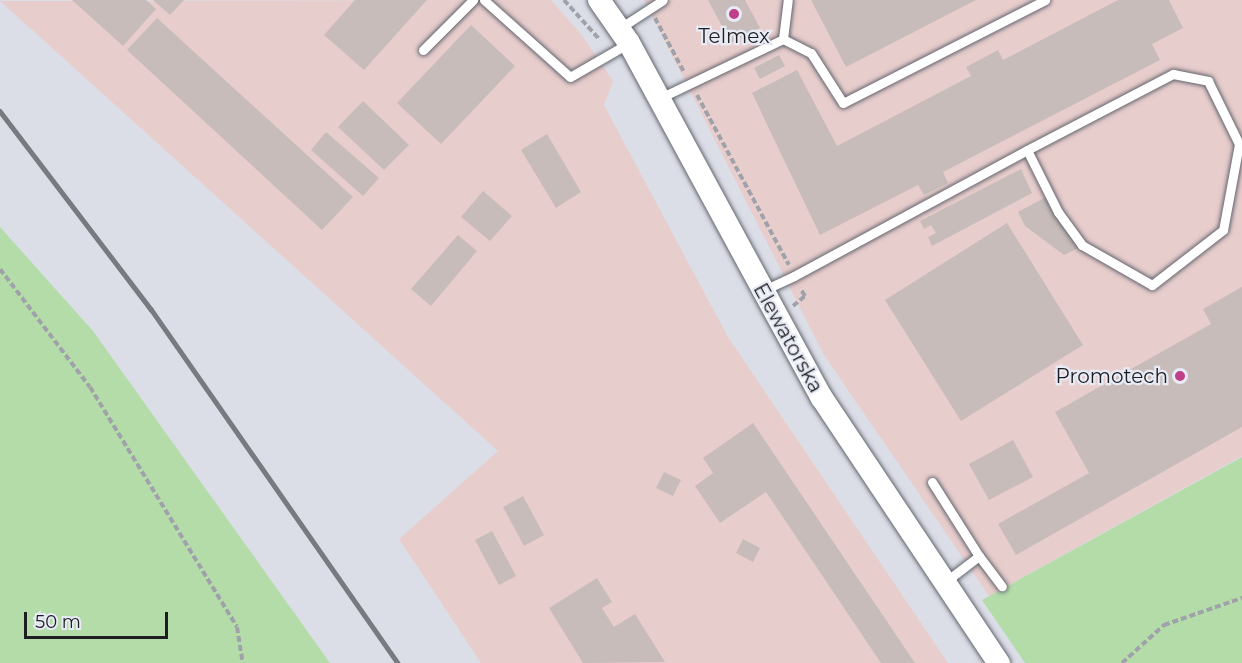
<!DOCTYPE html>
<style>
body{margin:0}
#map{position:relative;width:1242px;height:663px;overflow:hidden;background:#dbdee7;font-family:Montserrat,sans-serif}
div>[style]{position:absolute}
.industrial>*{inset:0;background:#e8cdcd}
.green>*{inset:0;background:#b4dca9}
.building>*{inset:0;background:#c7bcb9}
.path>*{height:4px;margin-top:-2px;transform-origin:0;background:repeating-linear-gradient(90deg,#a0a2a9 0 6px,transparent 0 9px)}
.roads{filter:drop-shadow(0 0 2px #63666e) drop-shadow(0 0 2px #63666e)}
.service>*{height:9px;margin:-4.5px;padding:0 4.5px;transform-origin:4.5px;border-radius:4.5px;background:#fff}
.tertiary>*{height:22px;margin:-11px;padding:0 11px;transform-origin:11px;border-radius:11px;background:#fff}
.rail>*{height:4.5px;margin:-2.25px;padding:0 2.25px;transform-origin:2.25px;border-radius:2.25px;background:#787a80}
.dots>*{width:16px;height:16px;translate:-50% -50%;box-sizing:border-box;border:3px solid #e8ebf5;border-radius:50%}
span{translate:-50% -50%;white-space:nowrap;text-align:center;line-height:1.15;-webkit-text-stroke:4.5px #e8ebf5;paint-order:stroke}
.poi-label{font-size:20px;color:#1d1e21}
.right{translate:-100% -50%;text-align:right}
.street-label{font-size:20px;color:#1d1e21}
.scale{position:absolute;left:24px;top:612px;width:144px;height:27px;box-sizing:border-box;border:3px solid #1d1e21;border-top:0;padding-left:8px;font-size:18px;line-height:21px;white-space:nowrap;color:#1d1e21;-webkit-text-stroke:4px #e8ebf5;paint-order:stroke}
</style>
<div id="map">
<div class="industrial">
<i style="clip-path:polygon(551px 0,581px 34px,613px 81px,604px 105px,728px 337px,948px 663px,481px 663px,399px 539px,498px 451px,0 1px)"></i>
<i style="clip-path:polygon(644px 0,1242px 0,1242px 456px,989px 596px,824px 355px)"></i>
</div>
<div class="green">
<i style="clip-path:polygon(0 227px,93px 331px,330px 663px,0 663px)"></i>
<i style="clip-path:polygon(1242px 457px,1242px 663px,1025px 663px,982px 600px)"></i>
</div>
<div class="building">
<i style="clip-path:polygon(72px 0,146px 0,156px 9px,123px 46px)"></i>
<i style="clip-path:polygon(153px 0,184px 0,170px 15px)"></i>
<i style="clip-path:polygon(355px 0,427px 0,364px 70px,324px 35px)"></i>
<i style="clip-path:polygon(708px 0,745px 0,760px 28px,731px 43px)"></i>
<i style="clip-path:polygon(811px 0,976px 0,846px 67px)"></i>
<i style="clip-path:polygon(1118px 0,1169px 0,1183px 28px,1152px 44px,1160px 60px,943px 172px,948px 183px,924px 195px,918px 185px,820px 235px,752px 93px,797px 70px,837px 146px,971px 76px,966px 67px,998px 50px,1003px 60px)"></i>
<i style="clip-path:polygon(157px 18px,353px 197px,322px 230px,127px 50px)"></i>
<i style="clip-path:polygon(471px 25px,515px 66px,441px 144px,397px 103px)"></i>
<i style="clip-path:polygon(779px 55px,785px 66px,760px 79px,754px 68px)"></i>
<i style="clip-path:polygon(363px 101px,409px 145px,384px 170px,338px 127px)"></i>
<i style="clip-path:polygon(326px 132px,379px 178px,363px 196px,311px 150px)"></i>
<i style="clip-path:polygon(547px 134px,581px 192px,556px 208px,521px 150px)"></i>
<i style="clip-path:polygon(1021px 169px,1032px 193px,932px 246px,928px 237px,936px 233px,931px 225px,924px 229px,920px 221px)"></i>
<i style="clip-path:polygon(483px 191px,512px 216px,490px 241px,461px 217px)"></i>
<i style="clip-path:polygon(1050px 195px,1078px 248px,1064px 255px,1025px 226px,1018px 212px)"></i>
<i style="clip-path:polygon(1007px 223px,1083px 345px,961px 421px,885px 300px)"></i>
<i style="clip-path:polygon(458px 235px,477px 251px,431px 306px,411px 289px)"></i>
<i style="clip-path:polygon(1242px 287px,1242px 427px,1016px 555px,998px 524px,1089px 473px,1055px 412px,1211px 324px,1203px 309px)"></i>
<i style="clip-path:polygon(753px 423px,774px 454px,915px 663px,881px 663px,766px 492px,720px 523px,695px 486px,713px 473px,703px 458px)"></i>
<i style="clip-path:polygon(1013px 440px,1033px 477px,989px 500px,969px 464px)"></i>
<i style="clip-path:polygon(664px 472px,681px 480px,673px 496px,656px 488px)"></i>
<i style="clip-path:polygon(523px 496px,544px 535px,524px 546px,503px 507px)"></i>
<i style="clip-path:polygon(492px 531px,516px 576px,499px 585px,475px 540px)"></i>
<i style="clip-path:polygon(743px 539px,760px 548px,753px 562px,736px 553px)"></i>
<i style="clip-path:polygon(597px 578px,612px 602px,602px 608px,614px 627px,635px 614px,665px 662px,583px 663px,549px 608px)"></i>
</div>
<div class="path">
<i style="left:564px;top:0;width:52px;rotate:48.1deg"></i>
<i style="left:655px;top:18px;width:61px;rotate:61.8deg"></i>
<i style="left:697px;top:95px;width:193px;rotate:61.6deg"></i>
<i style="left:0;top:269px;width:148px;rotate:52.7deg"></i>
<i style="left:90px;top:387px;width:281px;rotate:58.5deg"></i>
<i style="left:237px;top:627px;width:36px;rotate:81deg"></i>
<i style="left:793px;top:306px;width:16px;rotate:-40deg"></i>
<i style="left:805px;top:296px;width:9px;rotate:-122deg"></i>
<i style="left:1122px;top:663px;width:57px;rotate:-42.1deg"></i>
<i style="left:1164px;top:625px;width:83px;rotate:-19.1deg"></i>
</div>
<div class="roads">
<div class="service">
<i style="left:484px;top:0;width:115px;rotate:41.8deg"></i>
<i style="left:570px;top:77px;width:68px;rotate:-30deg"></i>
<i style="left:620px;top:28px;width:51px;rotate:-33.1deg"></i>
<i style="left:783px;top:39px;width:39px;rotate:-83deg"></i>
<i style="left:423px;top:50px;width:71px;rotate:-45deg"></i>
<i style="left:660px;top:98px;width:136px;rotate:-25.6deg"></i>
<i style="left:783px;top:39px;width:31px;rotate:27deg"></i>
<i style="left:811px;top:53px;width:59px;rotate:57.4deg"></i>
<i style="left:843px;top:103px;width:227px;rotate:-27deg"></i>
<i style="left:764px;top:290px;width:33px;rotate:-25deg"></i>
<i style="left:794px;top:276px;width:265px;rotate:-28.4deg"></i>
<i style="left:1027px;top:150px;width:165px;rotate:-27.5deg"></i>
<i style="left:1173px;top:74px;width:36px;rotate:11deg"></i>
<i style="left:1208px;top:81px;width:70px;rotate:63.8deg"></i>
<i style="left:1239px;top:144px;width:87px;rotate:100.5deg"></i>
<i style="left:1223px;top:230px;width:90px;rotate:142.2deg"></i>
<i style="left:1152px;top:285px;width:81px;rotate:-150.3deg"></i>
<i style="left:1082px;top:245px;width:41px;rotate:-126deg"></i>
<i style="left:1058px;top:212px;width:69px;rotate:-116.6deg"></i>
<i style="left:932px;top:482px;width:88px;rotate:57.6deg"></i>
<i style="left:979px;top:556px;width:43px;rotate:142.6deg"></i>
<i style="left:979px;top:556px;width:38px;rotate:53deg"></i>
</div>
<div class="tertiary">
<i style="left:599px;top:0;width:52px;rotate:55.1deg"></i>
<i style="left:629px;top:43px;width:404px;rotate:61.5deg"></i>
<i style="left:822px;top:398px;width:319px;rotate:56.3deg"></i>
</div>
</div>
<div class="rail">
<i style="left:0;top:111px;width:249px;rotate:52.7deg"></i>
<i style="left:151px;top:309px;width:432px;rotate:55.1deg"></i>
</div>
<div class="dots">
<i style="left:734px;top:14px;background:#bf3f89"></i>
<i style="left:1180px;top:376px;background:#bf3f89"></i>
</div>
<div class="poi-label">
<span style="left:734px;top:36px">Telmex</span>
<span class="right" style="left:1168px;top:376px">Promotech</span>
</div>
<div class="street-label">
<span style="left:788px;top:338px;rotate:61deg">Elewatorska</span>
</div>
<div class="scale">50 m</div>
</div>
